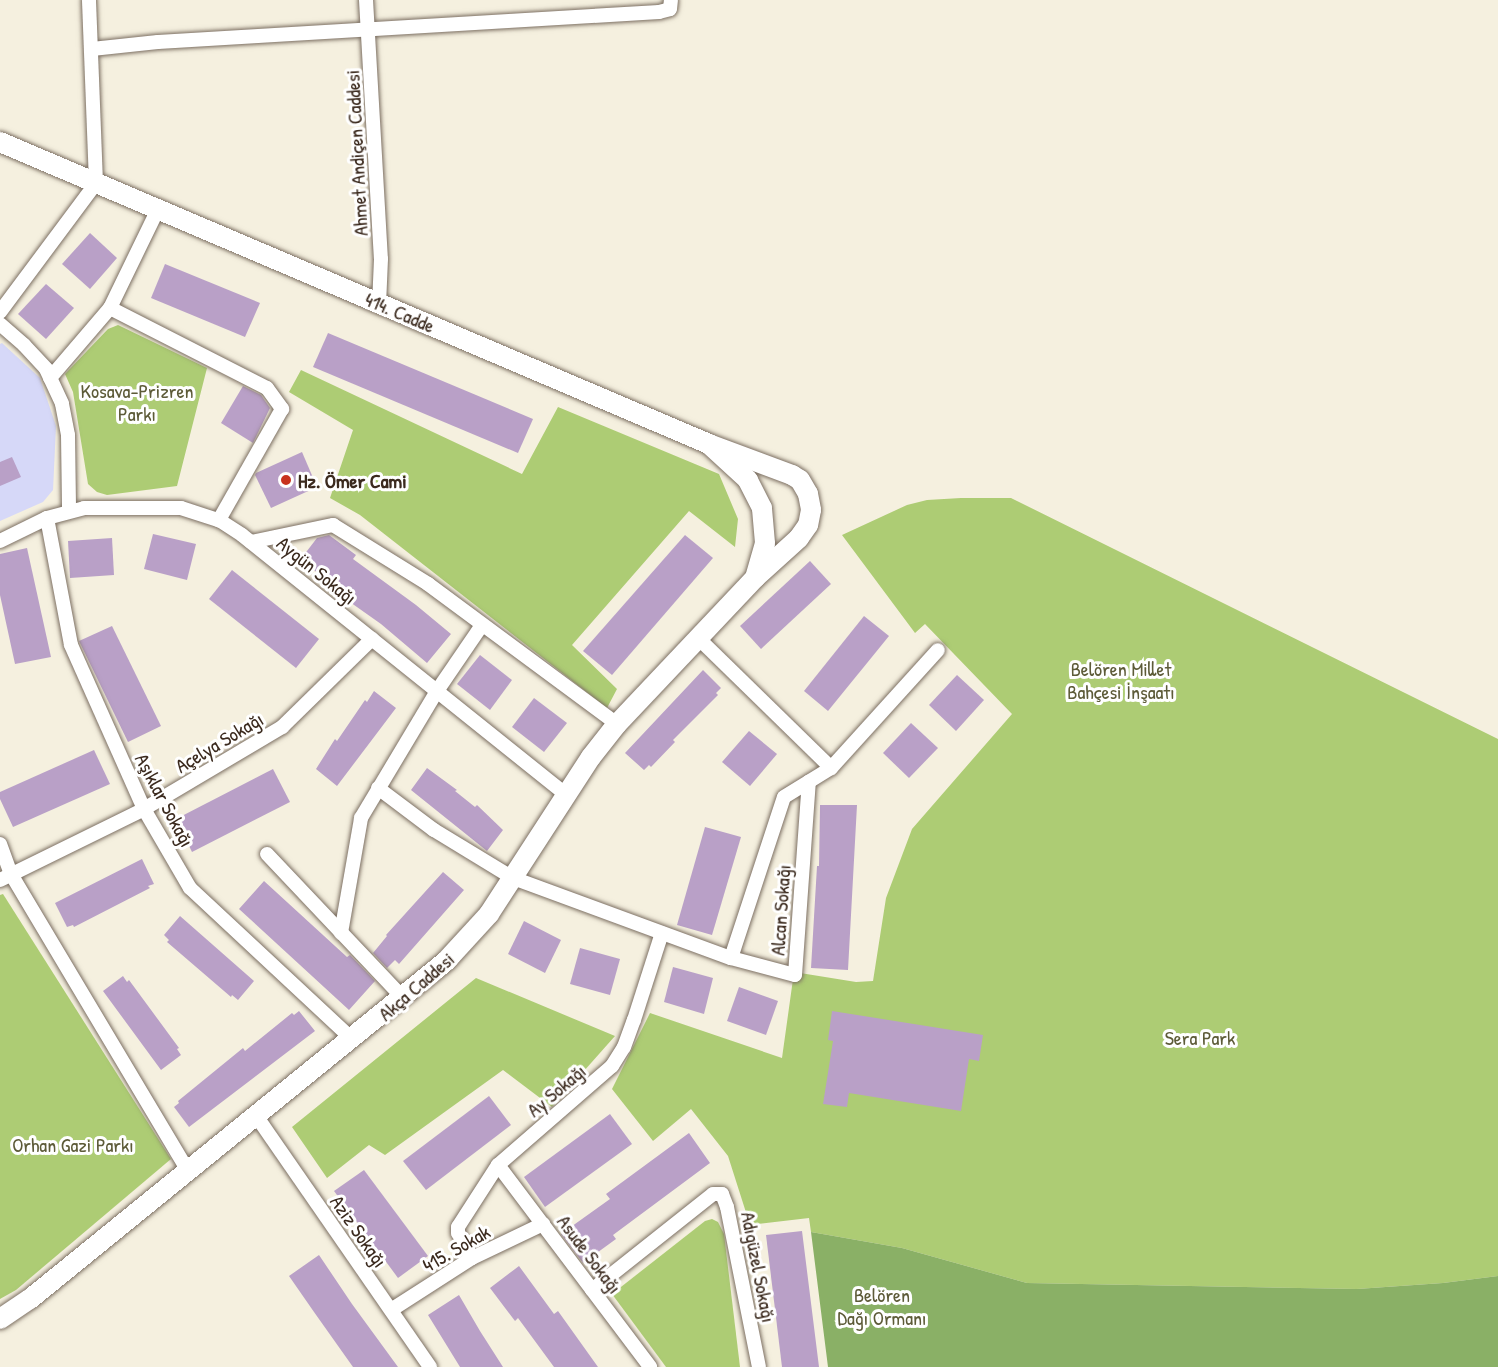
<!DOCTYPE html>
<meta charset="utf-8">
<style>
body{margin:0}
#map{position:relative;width:1498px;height:1367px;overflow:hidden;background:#f5f0df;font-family:"Patrick Hand",sans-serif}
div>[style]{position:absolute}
.built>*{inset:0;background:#d6d8f8}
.green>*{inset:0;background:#adcc74}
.forest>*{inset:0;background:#8ab066}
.building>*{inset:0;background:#b9a0c7}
.roads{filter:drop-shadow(0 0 2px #7c6f62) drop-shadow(0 0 2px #7c6f62)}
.minor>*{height:14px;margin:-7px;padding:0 7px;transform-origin:7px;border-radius:7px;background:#fff}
.secondary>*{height:20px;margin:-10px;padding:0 10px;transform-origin:10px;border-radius:10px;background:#fff}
.dots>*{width:16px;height:16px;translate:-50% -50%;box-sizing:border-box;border:3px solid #fff;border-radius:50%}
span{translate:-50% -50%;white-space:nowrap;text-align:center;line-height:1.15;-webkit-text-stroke:6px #fff;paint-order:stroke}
.street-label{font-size:20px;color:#3b2a1e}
.park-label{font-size:20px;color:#5d5b38}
.poi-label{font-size:20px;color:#3b2a1e;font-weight:700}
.left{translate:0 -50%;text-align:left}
</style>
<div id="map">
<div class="built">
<i style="clip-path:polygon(2px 343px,40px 378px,56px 426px,53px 490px,43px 502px,0 521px,0 344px)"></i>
</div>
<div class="green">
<i style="clip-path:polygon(118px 325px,207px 368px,177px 486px,107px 495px,97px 492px,88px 484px,73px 392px,65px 374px,108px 329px)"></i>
<i style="clip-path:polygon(301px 370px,522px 474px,558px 407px,719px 474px,738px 519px,735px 547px,689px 511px,572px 645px,617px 689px,607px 708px,360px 515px,330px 498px,353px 430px,289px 392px)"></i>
<i style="clip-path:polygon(961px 498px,1011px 498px,1498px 739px,1498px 1276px,1443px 1283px,1357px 1289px,1027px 1283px,902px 1248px,811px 1232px,809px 1218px,750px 1225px,728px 1156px,691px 1109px,653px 1141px,612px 1089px,650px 1013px,782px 1058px,794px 972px,856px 982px,873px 981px,886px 898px,912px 829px,1012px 714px,925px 624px,915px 633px,842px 535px,907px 505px,927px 500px)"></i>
<i style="clip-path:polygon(3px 894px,171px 1159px,16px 1290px,0 1299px,0 895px)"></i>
<i style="clip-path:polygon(476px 978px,615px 1036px,552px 1107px,503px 1070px,385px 1155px,369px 1145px,327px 1178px,292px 1127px)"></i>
<i style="clip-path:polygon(712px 1219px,718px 1222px,724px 1234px,740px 1367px,666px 1367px,612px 1294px,705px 1221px)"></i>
</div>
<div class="forest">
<i style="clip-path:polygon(811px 1232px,902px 1248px,1027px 1283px,1357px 1289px,1443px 1283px,1498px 1276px,1498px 1367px,828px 1367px)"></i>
</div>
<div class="building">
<i style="clip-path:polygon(90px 233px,117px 258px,90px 289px,62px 264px)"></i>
<i style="clip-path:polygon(165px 264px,260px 303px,245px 337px,151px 298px)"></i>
<i style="clip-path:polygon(46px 284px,74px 308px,46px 339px,18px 314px)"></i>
<i style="clip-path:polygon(328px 333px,533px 419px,518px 453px,313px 367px)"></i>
<i style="clip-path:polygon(243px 386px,261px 395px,270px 408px,253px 443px,221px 423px)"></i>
<i style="clip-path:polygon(302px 452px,317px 487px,271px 508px,255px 475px,256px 473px)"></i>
<i style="clip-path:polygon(12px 457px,21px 477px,0 486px,0 462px)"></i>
<i style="clip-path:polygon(153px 534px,196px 544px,187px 580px,144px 569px)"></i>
<i style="clip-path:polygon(329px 535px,356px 555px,353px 559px,416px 605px,451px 634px,427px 663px,381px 624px,347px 600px,350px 596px,300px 560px,317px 538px)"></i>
<i style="clip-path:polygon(685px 535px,713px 558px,612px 675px,583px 651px)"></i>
<i style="clip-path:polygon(112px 538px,114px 575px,70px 578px,68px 541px)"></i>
<i style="clip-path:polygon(27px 548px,51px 657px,15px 664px,0 595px,0 554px)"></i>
<i style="clip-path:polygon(810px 561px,831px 584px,761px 649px,740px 626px)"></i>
<i style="clip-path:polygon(232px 570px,319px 639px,296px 668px,209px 599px)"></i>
<i style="clip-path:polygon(864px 616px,889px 636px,828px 711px,804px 691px)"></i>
<i style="clip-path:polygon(112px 626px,161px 726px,128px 742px,79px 641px)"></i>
<i style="clip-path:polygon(480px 655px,512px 680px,490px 710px,457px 684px)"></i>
<i style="clip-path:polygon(703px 670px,721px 688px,716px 693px,718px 695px,673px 740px,675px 742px,651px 767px,649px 765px,644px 770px,625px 753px)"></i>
<i style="clip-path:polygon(957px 675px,984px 700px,956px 731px,929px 705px)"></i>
<i style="clip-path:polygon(374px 691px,396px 708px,337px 786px,316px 769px,335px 739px,337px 741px,365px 700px,367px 702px)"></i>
<i style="clip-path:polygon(534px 698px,567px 723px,544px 752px,512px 727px)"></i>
<i style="clip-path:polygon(911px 723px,938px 748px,909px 778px,883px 753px)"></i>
<i style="clip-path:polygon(749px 731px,777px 754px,750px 786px,722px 762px)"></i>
<i style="clip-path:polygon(94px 750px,110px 784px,13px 827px,0 799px,0 792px)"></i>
<i style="clip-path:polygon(427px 768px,457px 790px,455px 791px,475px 807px,477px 805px,503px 830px,487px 851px,411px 790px)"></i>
<i style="clip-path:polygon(273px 769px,290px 802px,192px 852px,176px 819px)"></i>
<i style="clip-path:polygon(820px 805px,857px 805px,848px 970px,811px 968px,817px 866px,819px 866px)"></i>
<i style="clip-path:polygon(705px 827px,741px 837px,712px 935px,677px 925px)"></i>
<i style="clip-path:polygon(142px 859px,154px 884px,148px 886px,150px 888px,74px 927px,73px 925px,67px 927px,55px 903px)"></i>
<i style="clip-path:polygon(443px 872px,464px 890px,399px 964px,395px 960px,387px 968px,373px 953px,387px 936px,386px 935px)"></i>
<i style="clip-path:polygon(264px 881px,347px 957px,350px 955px,375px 981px,349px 1010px,239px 909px)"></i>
<i style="clip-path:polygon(180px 916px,254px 981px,238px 1000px,232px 995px,231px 997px,167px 942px,169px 940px,164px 935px)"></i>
<i style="clip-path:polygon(524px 921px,561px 940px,545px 973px,508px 954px)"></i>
<i style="clip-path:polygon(580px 948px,620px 959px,610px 995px,570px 984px)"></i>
<i style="clip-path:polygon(673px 967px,713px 978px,704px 1014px,664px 1002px)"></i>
<i style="clip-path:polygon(123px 976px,127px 982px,129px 980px,179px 1048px,177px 1049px,181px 1055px,161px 1070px,103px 991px)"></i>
<i style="clip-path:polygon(739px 987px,778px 1001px,766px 1035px,727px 1021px)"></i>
<i style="clip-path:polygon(299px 1011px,315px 1031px,189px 1127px,174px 1107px,179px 1103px,178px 1101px,243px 1048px,245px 1051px,292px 1013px,294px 1015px)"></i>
<i style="clip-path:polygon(832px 1011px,983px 1035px,979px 1061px,969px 1059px,961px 1111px,849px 1093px,847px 1107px,823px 1104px,833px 1041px,828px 1040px)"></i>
<i style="clip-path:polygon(489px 1096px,511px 1125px,426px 1190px,403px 1161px)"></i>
<i style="clip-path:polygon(610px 1114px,632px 1144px,545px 1207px,524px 1177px)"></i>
<i style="clip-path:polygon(689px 1133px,710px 1163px,613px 1235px,616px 1239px,583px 1263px,561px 1234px,610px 1199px,606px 1194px)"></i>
<i style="clip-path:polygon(364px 1170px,428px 1256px,398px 1278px,334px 1191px)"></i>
<i style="clip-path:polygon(802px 1231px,819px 1367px,782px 1367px,766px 1235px)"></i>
<i style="clip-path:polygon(319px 1255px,352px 1304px,398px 1367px,353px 1367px,314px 1312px,289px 1276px)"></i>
<i style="clip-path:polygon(519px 1266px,554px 1314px,558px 1311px,598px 1367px,554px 1367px,518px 1318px,515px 1321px,490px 1288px)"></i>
<i style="clip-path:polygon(459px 1295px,480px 1331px,503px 1367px,460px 1367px,428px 1315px)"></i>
</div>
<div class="roads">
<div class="minor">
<i style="left:366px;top:0;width:259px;rotate:86.7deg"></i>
<i style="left:381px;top:259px;width:45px;rotate:92.5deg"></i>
<i style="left:92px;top:49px;width:66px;rotate:-6.1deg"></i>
<i style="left:158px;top:42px;width:502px;rotate:-3.43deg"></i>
<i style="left:659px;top:12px;width:11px;rotate:-15deg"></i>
<i style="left:670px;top:9px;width:9px;rotate:-84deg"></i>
<i style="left:110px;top:308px;width:176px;rotate:27deg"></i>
<i style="left:267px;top:388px;width:26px;rotate:54deg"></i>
<i style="left:282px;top:409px;width:128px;rotate:119.6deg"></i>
<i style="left:0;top:312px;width:161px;rotate:-53.3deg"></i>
<i style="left:96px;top:183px;width:183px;rotate:-92.2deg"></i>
<i style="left:0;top:324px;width:32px;rotate:41deg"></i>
<i style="left:24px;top:345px;width:33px;rotate:47deg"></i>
<i style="left:46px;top:369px;width:38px;rotate:65deg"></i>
<i style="left:62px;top:404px;width:32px;rotate:79deg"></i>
<i style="left:68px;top:435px;width:75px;rotate:89.2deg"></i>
<i style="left:50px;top:378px;width:92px;rotate:-49.4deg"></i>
<i style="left:110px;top:308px;width:110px;rotate:-64.1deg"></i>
<i style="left:47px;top:518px;width:129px;rotate:79.3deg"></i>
<i style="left:71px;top:645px;width:180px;rotate:66deg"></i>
<i style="left:144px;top:809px;width:91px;rotate:59.8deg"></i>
<i style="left:190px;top:888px;width:221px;rotate:43deg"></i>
<i style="left:0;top:541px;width:52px;rotate:-26.1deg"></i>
<i style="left:47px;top:518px;width:38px;rotate:-15deg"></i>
<i style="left:84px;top:508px;width:97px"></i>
<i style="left:181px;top:508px;width:40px;rotate:18deg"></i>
<i style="left:219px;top:520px;width:27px;rotate:33deg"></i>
<i style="left:242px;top:535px;width:415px;rotate:38.7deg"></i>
<i style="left:251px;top:542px;width:84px;rotate:-11.7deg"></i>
<i style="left:333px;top:525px;width:112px;rotate:31.8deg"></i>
<i style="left:428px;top:584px;width:235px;rotate:36.5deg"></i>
<i style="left:698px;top:638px;width:186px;rotate:44.3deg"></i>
<i style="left:378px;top:788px;width:70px;rotate:36.9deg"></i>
<i style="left:434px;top:830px;width:92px;rotate:31.3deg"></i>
<i style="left:513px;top:878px;width:232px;rotate:20.2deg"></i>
<i style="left:731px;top:958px;width:66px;rotate:14.9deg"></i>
<i style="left:795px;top:975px;width:194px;rotate:-85.9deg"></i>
<i style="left:0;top:844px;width:32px;rotate:70deg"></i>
<i style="left:11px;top:874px;width:346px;rotate:59.2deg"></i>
<i style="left:267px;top:854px;width:198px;rotate:46.6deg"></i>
<i style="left:0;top:880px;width:161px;rotate:-26.2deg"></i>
<i style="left:144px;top:809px;width:161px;rotate:-30.7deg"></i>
<i style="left:282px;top:727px;width:126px;rotate:-44.4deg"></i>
<i style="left:341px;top:933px;width:117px;rotate:-80.1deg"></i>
<i style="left:361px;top:818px;width:148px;rotate:-59.1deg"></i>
<i style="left:437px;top:691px;width:80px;rotate:-55.7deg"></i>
<i style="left:731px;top:958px;width:169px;rotate:-71.8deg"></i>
<i style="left:784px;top:797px;width:55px;rotate:-31.7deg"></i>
<i style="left:831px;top:768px;width:159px;rotate:-47.8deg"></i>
<i style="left:257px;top:1117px;width:304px;rotate:55.3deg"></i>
<i style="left:498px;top:1165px;width:253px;rotate:53deg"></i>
<i style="left:472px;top:1258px;width:29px;rotate:-119deg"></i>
<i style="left:458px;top:1233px;width:6px;rotate:-90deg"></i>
<i style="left:458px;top:1227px;width:74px;rotate:-57.2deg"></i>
<i style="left:498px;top:1165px;width:151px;rotate:-41deg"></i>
<i style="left:612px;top:1066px;width:22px;rotate:-58deg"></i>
<i style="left:624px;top:1047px;width:29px;rotate:-70deg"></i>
<i style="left:634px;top:1020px;width:91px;rotate:-72.2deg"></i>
<i style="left:592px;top:1290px;width:154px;rotate:-38.4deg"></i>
<i style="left:713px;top:1194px;width:9px"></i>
<i style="left:722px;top:1194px;width:14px;rotate:69deg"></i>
<i style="left:727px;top:1207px;width:163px;rotate:78.7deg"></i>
<i style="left:391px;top:1310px;width:96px;rotate:-32.7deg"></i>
<i style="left:472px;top:1258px;width:79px;rotate:-25.6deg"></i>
</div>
<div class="secondary">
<i style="left:0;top:142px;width:771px;rotate:23.07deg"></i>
<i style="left:709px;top:444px;width:89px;rotate:20.5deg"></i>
<i style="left:792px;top:475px;width:9px;rotate:32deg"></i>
<i style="left:800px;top:480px;width:16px;rotate:60deg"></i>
<i style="left:808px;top:494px;width:16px;rotate:79deg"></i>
<i style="left:811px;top:510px;width:15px;rotate:101deg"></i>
<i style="left:808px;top:525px;width:16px;rotate:125deg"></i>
<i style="left:799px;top:538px;width:59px;rotate:137.7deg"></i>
<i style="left:755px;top:578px;width:36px;rotate:-74deg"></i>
<i style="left:765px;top:543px;width:35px;rotate:-95deg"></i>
<i style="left:762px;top:508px;width:31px;rotate:-117deg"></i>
<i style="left:748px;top:480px;width:53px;rotate:-137.3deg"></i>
<i style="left:0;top:1319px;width:36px;rotate:-34deg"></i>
<i style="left:30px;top:1299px;width:536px;rotate:-39.09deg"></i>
<i style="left:446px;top:961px;width:64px;rotate:-47.5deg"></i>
<i style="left:489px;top:914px;width:187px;rotate:-57deg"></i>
<i style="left:591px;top:757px;width:42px;rotate:-51.8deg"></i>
<i style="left:617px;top:724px;width:201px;rotate:-46.6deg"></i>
</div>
</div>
<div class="dots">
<i style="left:286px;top:480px;background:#c8321e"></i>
</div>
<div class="street-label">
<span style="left:356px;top:153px;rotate:-93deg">Ahmet Andiçen Caddesi</span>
<span style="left:400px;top:312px;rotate:23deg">414. Cadde</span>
<span style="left:317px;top:570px;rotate:39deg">Aygün Sokağı</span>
<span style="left:219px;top:742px;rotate:-31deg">Açelya Sokağı</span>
<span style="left:165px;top:800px;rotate:62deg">Aşıklar Sokağı</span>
<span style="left:780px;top:910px;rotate:-86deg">Alcan Sokağı</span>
<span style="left:416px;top:986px;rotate:-41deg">Akça Caddesi</span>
<span style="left:556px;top:1090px;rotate:-40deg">Ay Sokağı</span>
<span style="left:359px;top:1231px;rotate:55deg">Aziz Sokağı</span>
<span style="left:456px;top:1248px;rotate:-30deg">415. Sokak</span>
<span style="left:590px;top:1254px;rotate:53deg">Asude Sokağı</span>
<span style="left:759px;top:1267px;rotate:79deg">Adıgüzel Sokağı</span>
</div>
<div class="park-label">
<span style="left:137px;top:402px">Kosava-Prizren<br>Parkı</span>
<span style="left:1121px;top:680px">Belören Millet<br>Bahçesi İnşaatı</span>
<span style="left:1200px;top:1037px">Sera Park</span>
<span style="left:73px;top:1144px">Orhan Gazi Parkı</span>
<span style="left:882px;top:1306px">Belören<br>Dağı Ormanı</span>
</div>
<div class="poi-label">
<span class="left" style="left:298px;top:480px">Hz. Ömer Cami</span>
</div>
</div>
